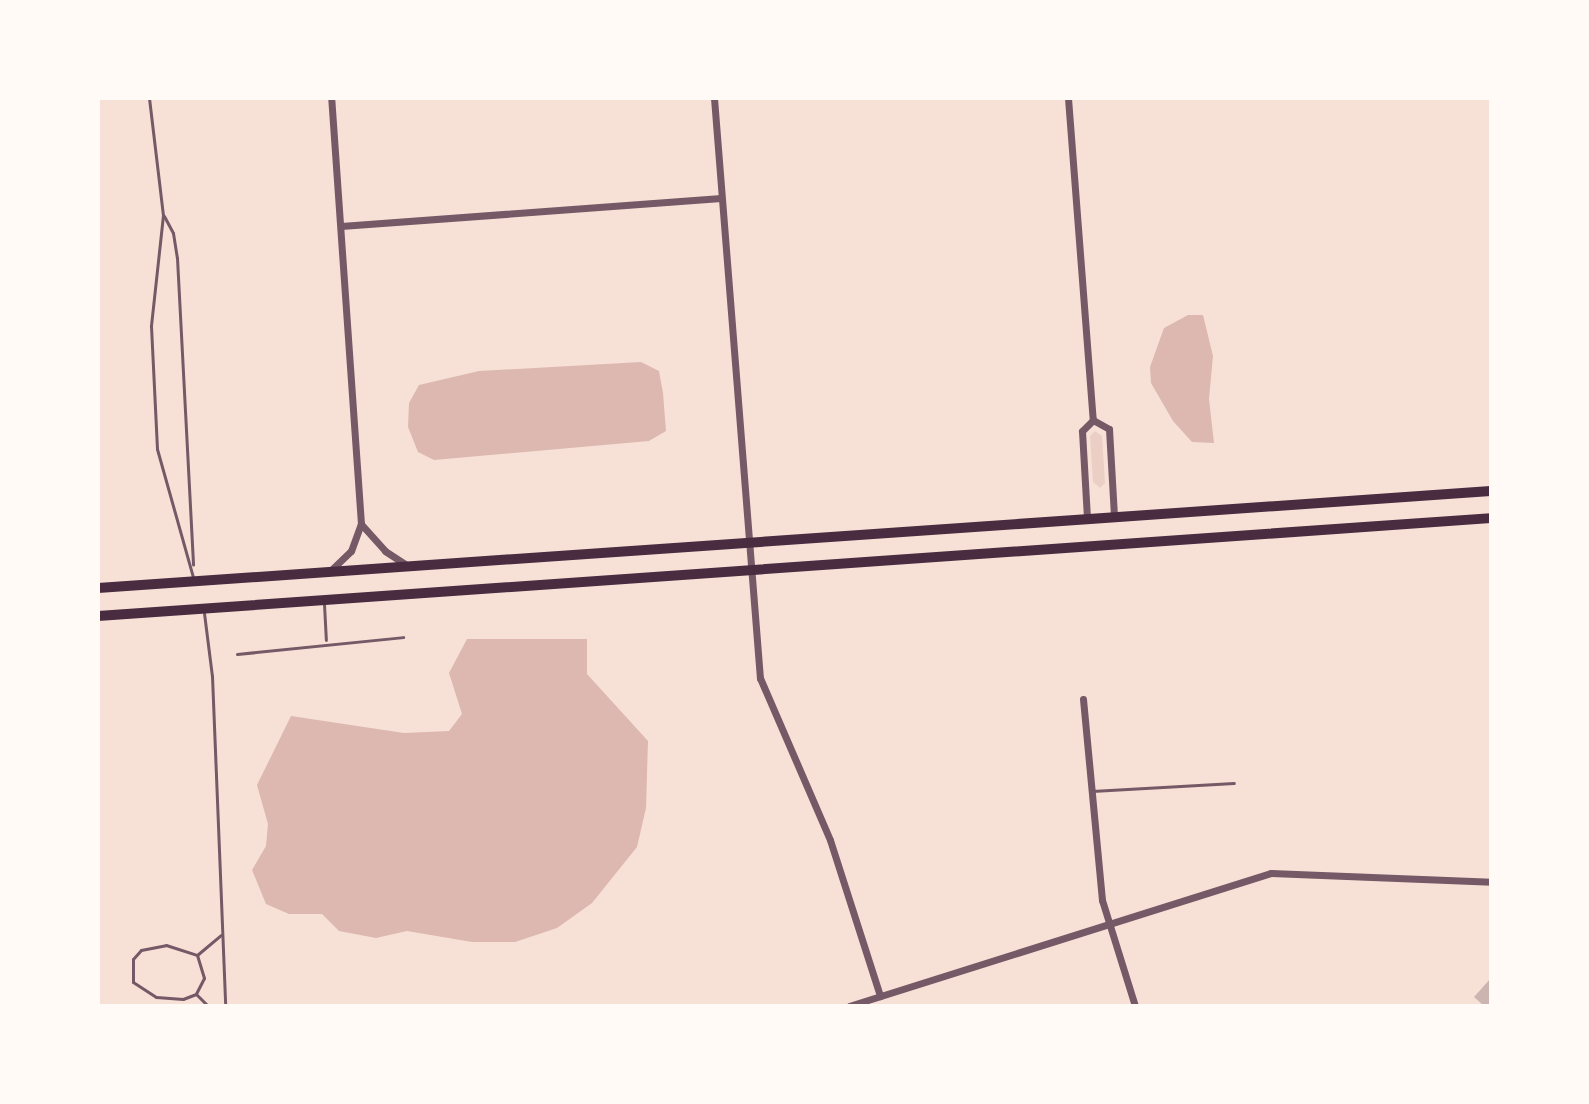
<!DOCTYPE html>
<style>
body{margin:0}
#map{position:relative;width:1589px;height:1104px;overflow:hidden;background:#f7e1d7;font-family:Inter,sans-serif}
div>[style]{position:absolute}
.green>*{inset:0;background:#ebcfc5}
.water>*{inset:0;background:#dcb8b0}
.building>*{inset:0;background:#ccb4b1}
.service>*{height:3px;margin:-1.5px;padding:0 1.5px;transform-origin:1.5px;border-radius:1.5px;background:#755966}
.minor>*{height:7px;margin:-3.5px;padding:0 3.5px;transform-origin:3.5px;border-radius:3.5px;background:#755966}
.primary>*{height:10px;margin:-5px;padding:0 5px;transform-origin:5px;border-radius:5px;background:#4a2c40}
span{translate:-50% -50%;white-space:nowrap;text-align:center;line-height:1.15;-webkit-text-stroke:8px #fffaf5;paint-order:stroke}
.frame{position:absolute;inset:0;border:100px solid #fffaf5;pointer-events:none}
</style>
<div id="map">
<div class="green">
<i style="clip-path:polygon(1095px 431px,1102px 436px,1105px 483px,1100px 488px,1093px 482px,1090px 436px)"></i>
</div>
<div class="water">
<i style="clip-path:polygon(1188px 315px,1203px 315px,1213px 356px,1209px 399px,1214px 443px,1192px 442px,1173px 421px,1151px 383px,1150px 367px,1164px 328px)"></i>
<i style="clip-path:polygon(641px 362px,659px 371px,663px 393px,666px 431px,649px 441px,434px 460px,418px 452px,408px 427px,409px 403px,419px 385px,479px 371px)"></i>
<i style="clip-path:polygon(467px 639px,587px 639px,587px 674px,648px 741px,646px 808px,637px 847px,592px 903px,557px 928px,515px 942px,472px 942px,407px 931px,376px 938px,339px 931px,322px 914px,289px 914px,266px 904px,252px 870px,266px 846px,268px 824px,257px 785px,291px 716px,404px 733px,449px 731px,462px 714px,449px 673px)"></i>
</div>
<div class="building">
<i style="clip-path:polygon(1491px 978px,1491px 1006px,1484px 1006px,1474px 997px)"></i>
</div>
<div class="service">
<i style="left:149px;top:98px;width:118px;rotate:83.2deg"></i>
<i style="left:163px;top:215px;width:112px;rotate:96.2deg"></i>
<i style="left:151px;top:326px;width:123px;rotate:87.2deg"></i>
<i style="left:157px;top:449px;width:133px;rotate:74.3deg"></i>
<i style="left:164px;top:216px;width:19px;rotate:62deg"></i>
<i style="left:173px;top:233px;width:25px;rotate:81deg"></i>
<i style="left:177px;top:258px;width:307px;rotate:87deg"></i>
<i style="left:324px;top:604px;width:36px;rotate:87deg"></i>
<i style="left:204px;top:613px;width:64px;rotate:82.8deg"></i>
<i style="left:212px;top:676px;width:330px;rotate:87.7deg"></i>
<i style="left:237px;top:654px;width:167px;rotate:-5.8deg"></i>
<i style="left:1092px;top:791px;width:142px;rotate:-3.2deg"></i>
<i style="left:166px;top:945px;width:33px;rotate:18deg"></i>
<i style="left:197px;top:955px;width:24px;rotate:73deg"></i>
<i style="left:204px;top:978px;width:18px;rotate:117deg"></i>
<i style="left:196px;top:994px;width:14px;rotate:159deg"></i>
<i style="left:183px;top:999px;width:27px;rotate:-176deg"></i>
<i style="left:156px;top:997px;width:27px;rotate:-147deg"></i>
<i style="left:133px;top:982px;width:23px;rotate:-90deg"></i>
<i style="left:133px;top:959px;width:12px;rotate:-48deg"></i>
<i style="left:141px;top:950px;width:25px;rotate:-11deg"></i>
<i style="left:197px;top:955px;width:31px;rotate:-40deg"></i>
<i style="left:196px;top:994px;width:17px;rotate:45deg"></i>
</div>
<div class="minor">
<i style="left:714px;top:98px;width:582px;rotate:85.47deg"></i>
<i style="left:760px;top:678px;width:176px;rotate:66.6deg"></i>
<i style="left:830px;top:840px;width:164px;rotate:72.2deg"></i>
<i style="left:1068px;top:98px;width:323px;rotate:85.6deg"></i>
<i style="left:341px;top:226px;width:381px;rotate:-4.2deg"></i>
<i style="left:1093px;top:420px;width:18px;rotate:29deg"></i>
<i style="left:1109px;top:429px;width:88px;rotate:86.7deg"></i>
<i style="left:1087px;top:518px;width:87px;rotate:-93.3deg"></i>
<i style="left:1082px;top:431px;width:16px;rotate:-45deg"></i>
<i style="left:361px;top:524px;width:36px;rotate:48deg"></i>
<i style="left:385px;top:551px;width:27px;rotate:33deg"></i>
<i style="left:329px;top:572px;width:30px;rotate:-44deg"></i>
<i style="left:351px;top:551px;width:29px;rotate:-70deg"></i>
<i style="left:361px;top:524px;width:427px;rotate:-94deg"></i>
<i style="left:1083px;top:699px;width:202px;rotate:84.6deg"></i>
<i style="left:1102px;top:900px;width:111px;rotate:72.7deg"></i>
<i style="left:849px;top:1006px;width:442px;rotate:-17.5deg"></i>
<i style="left:1271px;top:873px;width:220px;rotate:2.3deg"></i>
</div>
<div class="primary">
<i style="left:98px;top:588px;width:1396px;rotate:-3.98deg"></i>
<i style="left:98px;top:616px;width:1396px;rotate:-4.02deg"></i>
</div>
<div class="frame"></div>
</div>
